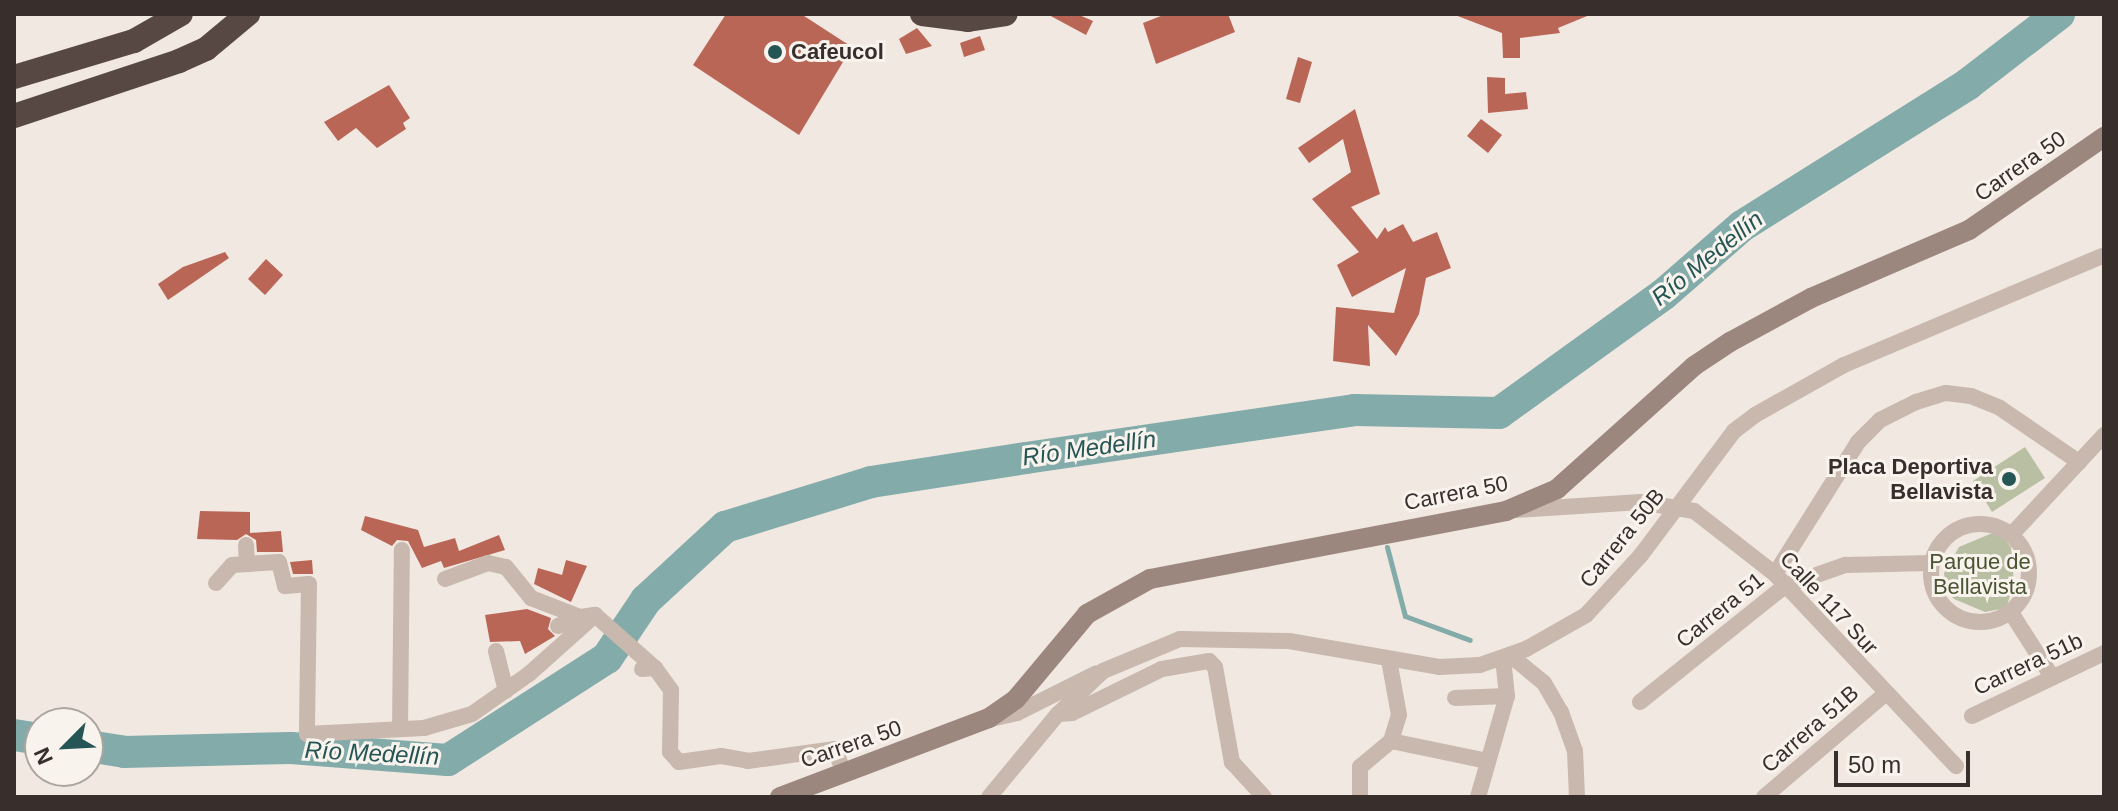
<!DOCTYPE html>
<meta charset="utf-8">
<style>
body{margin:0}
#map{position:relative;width:2118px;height:811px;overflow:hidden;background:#f1e8e1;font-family:Arial,sans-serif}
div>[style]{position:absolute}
.green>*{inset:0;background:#b8bfa2}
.stream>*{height:5px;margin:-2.5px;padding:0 2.5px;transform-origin:2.5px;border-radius:2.5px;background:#83abaa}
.river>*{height:32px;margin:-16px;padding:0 16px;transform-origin:16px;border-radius:16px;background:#83abaa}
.building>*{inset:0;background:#ba6656}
.street>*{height:16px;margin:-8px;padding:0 8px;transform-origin:8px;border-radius:8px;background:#c8b8ae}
.street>.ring{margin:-8px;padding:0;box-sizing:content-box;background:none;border:16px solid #c8b8ae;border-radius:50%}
.secondary>*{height:20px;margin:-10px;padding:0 10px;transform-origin:10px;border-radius:10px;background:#9c877f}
.highway>*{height:24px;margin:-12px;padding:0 12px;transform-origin:12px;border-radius:12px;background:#584844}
.dots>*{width:22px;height:22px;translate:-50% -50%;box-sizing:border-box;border:4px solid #f9f3ed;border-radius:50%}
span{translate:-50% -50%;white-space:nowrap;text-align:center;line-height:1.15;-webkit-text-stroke:6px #f9f3ed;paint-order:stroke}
.poi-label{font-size:22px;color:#382e2b;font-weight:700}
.left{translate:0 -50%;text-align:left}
.right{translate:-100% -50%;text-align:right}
.street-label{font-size:22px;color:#382e2b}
.park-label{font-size:22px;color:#4a5432}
.water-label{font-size:24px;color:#255555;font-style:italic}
.frame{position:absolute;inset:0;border:16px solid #382e2b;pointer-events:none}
.north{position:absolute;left:24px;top:707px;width:80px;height:80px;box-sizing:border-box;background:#f9f3ed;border:2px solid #aca49f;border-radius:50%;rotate:246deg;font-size:22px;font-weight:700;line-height:32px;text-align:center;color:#382e2b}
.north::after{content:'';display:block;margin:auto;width:28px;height:36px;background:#255555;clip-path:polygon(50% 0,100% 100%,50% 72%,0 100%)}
.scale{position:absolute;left:1834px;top:751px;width:136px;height:36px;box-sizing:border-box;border:4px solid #382e2b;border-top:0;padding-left:10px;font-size:24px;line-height:28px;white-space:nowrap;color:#382e2b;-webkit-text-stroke:6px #f9f3ed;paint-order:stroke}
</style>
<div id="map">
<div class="green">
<i style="clip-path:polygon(2025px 447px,2045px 478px,1992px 512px,1973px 481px)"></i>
<i style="clip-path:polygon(1990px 534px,2000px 534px,2011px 547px,2014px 584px,2006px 608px,1985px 612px,1954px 599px,1946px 591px,1944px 573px,1959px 547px)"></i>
</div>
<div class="stream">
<i style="left:1387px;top:547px;width:71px;rotate:75.4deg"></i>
<i style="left:1405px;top:616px;width:69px;rotate:20.3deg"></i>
</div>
<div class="river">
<i style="left:14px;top:735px;width:26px;rotate:9deg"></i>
<i style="left:88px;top:746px;width:36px;rotate:9deg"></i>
<i style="left:124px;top:752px;width:167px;rotate:-1.4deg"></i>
<i style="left:291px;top:748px;width:157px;rotate:4.4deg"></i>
<i style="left:448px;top:760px;width:189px;rotate:-32.7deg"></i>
<i style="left:607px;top:658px;width:70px;rotate:-56.1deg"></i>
<i style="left:646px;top:600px;width:108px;rotate:-42.7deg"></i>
<i style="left:725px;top:527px;width:153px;rotate:-17.1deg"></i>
<i style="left:871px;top:482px;width:157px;rotate:-8.8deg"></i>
<i style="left:1026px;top:458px;width:332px;rotate:-8.3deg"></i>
<i style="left:1355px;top:410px;width:144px;rotate:1.2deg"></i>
<i style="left:1499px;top:413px;width:203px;rotate:-35.8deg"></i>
<i style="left:1664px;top:294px;width:103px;rotate:-41.1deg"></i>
<i style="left:1742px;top:226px;width:267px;rotate:-32.1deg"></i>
<i style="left:1968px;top:84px;width:115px;rotate:-37.6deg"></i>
</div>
<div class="building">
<i style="clip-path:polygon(726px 14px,801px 14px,852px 47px,799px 135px,693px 65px)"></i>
<i style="clip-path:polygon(1047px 14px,1077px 14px,1093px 21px,1086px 35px)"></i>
<i style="clip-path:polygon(1166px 14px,1228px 14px,1235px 32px,1156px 64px,1143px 23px)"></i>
<i style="clip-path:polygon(1592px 14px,1558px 28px,1560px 33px,1520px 38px,1520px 58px,1503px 58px,1502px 33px,1455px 15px)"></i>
<i style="clip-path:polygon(917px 28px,932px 46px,906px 54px,899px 39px)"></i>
<i style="clip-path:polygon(980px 36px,985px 50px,964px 57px,960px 43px)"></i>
<i style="clip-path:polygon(1298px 57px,1312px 62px,1300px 103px,1286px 99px)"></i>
<i style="clip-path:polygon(1487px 77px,1505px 78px,1505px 94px,1526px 92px,1528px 109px,1488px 113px)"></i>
<i style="clip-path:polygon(389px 85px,410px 118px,403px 123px,406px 129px,377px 148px,356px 128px,338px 141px,324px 122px)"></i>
<i style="clip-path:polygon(1355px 109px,1380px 194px,1351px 207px,1377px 239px,1385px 227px,1388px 232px,1403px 224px,1413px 242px,1437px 232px,1451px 268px,1426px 278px,1419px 314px,1396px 356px,1368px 325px,1370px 366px,1333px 361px,1336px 307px,1394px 313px,1406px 268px,1352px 297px,1337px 265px,1359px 252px,1312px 199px,1351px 172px,1343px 139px,1309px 163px,1298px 148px)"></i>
<i style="clip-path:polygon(1481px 119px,1502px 135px,1488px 153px,1467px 136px)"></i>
<i style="clip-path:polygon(225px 252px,229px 258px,168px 300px,158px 284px,183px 267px)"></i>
<i style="clip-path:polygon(266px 259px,283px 275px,265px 295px,248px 279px)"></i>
<i style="clip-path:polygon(200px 511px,250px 512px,250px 533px,281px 531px,283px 552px,257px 552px,256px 540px,246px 534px,237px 540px,197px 539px)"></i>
<i style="clip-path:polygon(365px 516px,418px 530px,424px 547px,455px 538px,459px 551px,499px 535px,505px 550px,444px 568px,441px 561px,422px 568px,408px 541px,397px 540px,392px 546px,361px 530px)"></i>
<i style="clip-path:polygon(312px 560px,313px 574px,293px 574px,290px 562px)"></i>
<i style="clip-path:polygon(566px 560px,587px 566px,571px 602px,534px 584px,538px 568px,562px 575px)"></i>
<i style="clip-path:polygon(527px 609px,551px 618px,548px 629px,555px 636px,525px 654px,520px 641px,490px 642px,485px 615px)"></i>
</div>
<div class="street">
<i style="left:1516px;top:510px;width:125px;rotate:-3.7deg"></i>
<i style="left:1641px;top:502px;width:54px;rotate:9.6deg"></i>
<i style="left:1694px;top:511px;width:103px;rotate:37.9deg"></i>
<i style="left:1775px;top:574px;width:264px;rotate:46.7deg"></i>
<i class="ring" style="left:1931px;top:524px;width:82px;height:82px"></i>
<i style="left:2013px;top:533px;width:134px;rotate:-47.1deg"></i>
<i style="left:246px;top:545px;width:18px;rotate:87deg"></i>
<i style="left:1775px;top:574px;width:156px;rotate:-57.8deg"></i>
<i style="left:1858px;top:442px;width:31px;rotate:-45deg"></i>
<i style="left:1880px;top:420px;width:40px;rotate:-26.6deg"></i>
<i style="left:1916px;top:402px;width:31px;rotate:-17deg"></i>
<i style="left:1946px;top:393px;width:25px;rotate:7deg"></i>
<i style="left:1971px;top:396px;width:31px;rotate:22deg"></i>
<i style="left:2000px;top:408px;width:96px;rotate:34.4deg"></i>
<i style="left:445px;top:579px;width:46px;rotate:-20.4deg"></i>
<i style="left:488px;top:563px;width:18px;rotate:13deg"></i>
<i style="left:506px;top:567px;width:40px;rotate:51deg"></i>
<i style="left:531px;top:598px;width:53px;rotate:21.2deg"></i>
<i style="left:580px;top:617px;width:15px;rotate:-8deg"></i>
<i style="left:216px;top:583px;width:24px;rotate:-48deg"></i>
<i style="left:232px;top:565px;width:47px;rotate:-3.7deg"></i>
<i style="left:279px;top:562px;width:25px;rotate:76deg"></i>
<i style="left:285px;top:586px;width:24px;rotate:-5deg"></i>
<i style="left:309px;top:584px;width:150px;rotate:90.8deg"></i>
<i style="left:307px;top:734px;width:117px;rotate:-2.9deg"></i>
<i style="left:424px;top:728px;width:50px;rotate:-16.3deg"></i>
<i style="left:472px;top:714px;width:70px;rotate:-35.1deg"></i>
<i style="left:529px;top:674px;width:89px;rotate:-41.8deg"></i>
<i style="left:2012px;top:614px;width:75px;rotate:57.6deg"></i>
<i style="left:595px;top:615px;width:80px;rotate:41.5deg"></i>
<i style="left:558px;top:626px;width:24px;rotate:-22deg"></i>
<i style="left:496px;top:651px;width:41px;rotate:76deg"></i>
<i style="left:1510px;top:655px;width:44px;rotate:39.5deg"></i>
<i style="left:1544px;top:683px;width:34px;rotate:60deg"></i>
<i style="left:1561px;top:712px;width:41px;rotate:70.3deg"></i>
<i style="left:1575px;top:751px;width:46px;rotate:87.5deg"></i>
<i style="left:642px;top:669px;width:13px;rotate:-4deg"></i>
<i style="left:655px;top:668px;width:27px;rotate:54deg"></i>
<i style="left:671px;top:690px;width:62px;rotate:90.9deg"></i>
<i style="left:670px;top:752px;width:13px;rotate:48deg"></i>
<i style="left:679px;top:762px;width:42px;rotate:-8.1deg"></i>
<i style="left:721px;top:756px;width:27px;rotate:10deg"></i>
<i style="left:748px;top:761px;width:88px;rotate:-7.9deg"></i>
<i style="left:835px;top:749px;width:23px;rotate:70deg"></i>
<i style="left:1455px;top:698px;width:52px;rotate:-2.2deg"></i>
<i style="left:1640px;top:702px;width:186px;rotate:-38.7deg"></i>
<i style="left:1785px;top:586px;width:64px;rotate:-19.3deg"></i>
<i style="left:1845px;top:565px;width:86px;rotate:-1.3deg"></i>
<i style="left:1059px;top:714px;width:13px;rotate:-4deg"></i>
<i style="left:1072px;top:713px;width:100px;rotate:-26.1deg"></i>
<i style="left:1162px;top:669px;width:48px;rotate:-9.7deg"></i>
<i style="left:1209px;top:661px;width:8px;rotate:45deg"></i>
<i style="left:1215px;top:667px;width:97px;rotate:79.9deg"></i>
<i style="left:1232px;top:762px;width:47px;rotate:47.6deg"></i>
<i style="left:1972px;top:716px;width:146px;rotate:-25.5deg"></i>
<i style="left:991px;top:719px;width:27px;rotate:-13deg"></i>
<i style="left:1017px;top:713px;width:89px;rotate:-26.6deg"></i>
<i style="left:400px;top:729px;width:179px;rotate:-89.4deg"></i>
<i style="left:1391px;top:741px;width:99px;rotate:11.7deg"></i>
<i style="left:989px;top:797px;width:108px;rotate:-50.3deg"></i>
<i style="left:1058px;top:714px;width:62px;rotate:-43.7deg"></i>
<i style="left:1103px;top:671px;width:83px;rotate:-22.6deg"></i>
<i style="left:1180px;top:639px;width:109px;rotate:1.1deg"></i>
<i style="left:1289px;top:641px;width:152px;rotate:9.8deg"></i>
<i style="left:1439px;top:667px;width:41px;rotate:-2.8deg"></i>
<i style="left:1480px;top:665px;width:49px;rotate:-19.2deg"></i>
<i style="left:1526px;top:649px;width:69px;rotate:-29.5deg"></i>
<i style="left:1586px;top:615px;width:81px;rotate:-47.5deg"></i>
<i style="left:1641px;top:555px;width:155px;rotate:-53.1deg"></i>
<i style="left:1734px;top:431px;width:26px;rotate:-37deg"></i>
<i style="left:1755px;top:415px;width:102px;rotate:-29.3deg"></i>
<i style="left:1844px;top:365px;width:282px;rotate:-22.9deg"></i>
<i style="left:1360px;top:797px;width:30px;rotate:-90deg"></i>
<i style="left:1360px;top:767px;width:40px;rotate:-40deg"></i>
<i style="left:1391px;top:741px;width:27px;rotate:-73deg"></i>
<i style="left:1399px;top:715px;width:56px;rotate:-100.3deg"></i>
<i style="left:1478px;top:797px;width:105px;rotate:-74deg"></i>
<i style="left:1507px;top:696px;width:38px;rotate:-96deg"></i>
<i style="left:1764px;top:797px;width:157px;rotate:-40.4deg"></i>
</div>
<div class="secondary">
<i style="left:780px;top:797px;width:223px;rotate:-20.7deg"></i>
<i style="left:989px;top:718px;width:33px;rotate:-35deg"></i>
<i style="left:1016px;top:699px;width:111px;rotate:-50.1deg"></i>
<i style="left:1087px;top:614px;width:72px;rotate:-29.1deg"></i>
<i style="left:1150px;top:579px;width:362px;rotate:-10.8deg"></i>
<i style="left:1506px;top:511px;width:56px;rotate:-23.3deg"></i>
<i style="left:1557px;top:489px;width:184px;rotate:-41.9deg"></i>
<i style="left:1694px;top:366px;width:43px;rotate:-33.7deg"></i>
<i style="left:1730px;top:342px;width:92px;rotate:-28.5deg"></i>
<i style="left:1811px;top:298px;width:172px;rotate:-23.3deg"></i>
<i style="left:1969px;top:230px;width:164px;rotate:-34.6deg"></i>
</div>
<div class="highway">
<i style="left:922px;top:14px;width:46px;rotate:7.4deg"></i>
<i style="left:968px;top:20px;width:38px;rotate:-9deg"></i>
<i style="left:14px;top:77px;width:125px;rotate:-16.7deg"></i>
<i style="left:134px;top:41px;width:54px;rotate:-29.9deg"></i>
<i style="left:14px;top:116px;width:174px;rotate:-18.4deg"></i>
<i style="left:179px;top:61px;width:30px;rotate:-24deg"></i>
<i style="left:206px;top:49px;width:55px;rotate:-39.8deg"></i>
</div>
<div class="dots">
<i style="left:775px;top:52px;background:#255555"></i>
<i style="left:2009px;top:479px;background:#255555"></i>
</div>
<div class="poi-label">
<span class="left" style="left:791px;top:52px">Cafeucol</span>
<span class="right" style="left:1993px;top:479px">Placa Deportiva<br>Bellavista</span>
</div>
<div class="street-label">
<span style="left:2020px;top:166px;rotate:-35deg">Carrera 50</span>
<span style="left:1456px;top:493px;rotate:-11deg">Carrera 50</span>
<span style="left:1622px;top:538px;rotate:-51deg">Carrera 50B</span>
<span style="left:1829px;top:603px;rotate:47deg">Calle 117 Sur</span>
<span style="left:1720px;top:610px;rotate:-39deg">Carrera 51</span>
<span style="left:2028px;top:664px;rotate:-25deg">Carrera 51b</span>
<span style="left:1810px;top:729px;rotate:-41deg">Carrera 51B</span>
<span style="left:851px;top:744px;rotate:-19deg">Carrera 50</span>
</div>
<div class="park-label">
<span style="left:1980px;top:574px">Parque de<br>Bellavista</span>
</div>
<div class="water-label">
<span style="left:1707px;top:258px;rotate:-39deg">Río Medellín</span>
<span style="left:1089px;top:448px;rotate:-8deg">Río Medellín</span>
<span style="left:372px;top:753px;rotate:3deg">Río Medellín</span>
</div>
<div class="frame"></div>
<div class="north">N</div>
<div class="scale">50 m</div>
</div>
